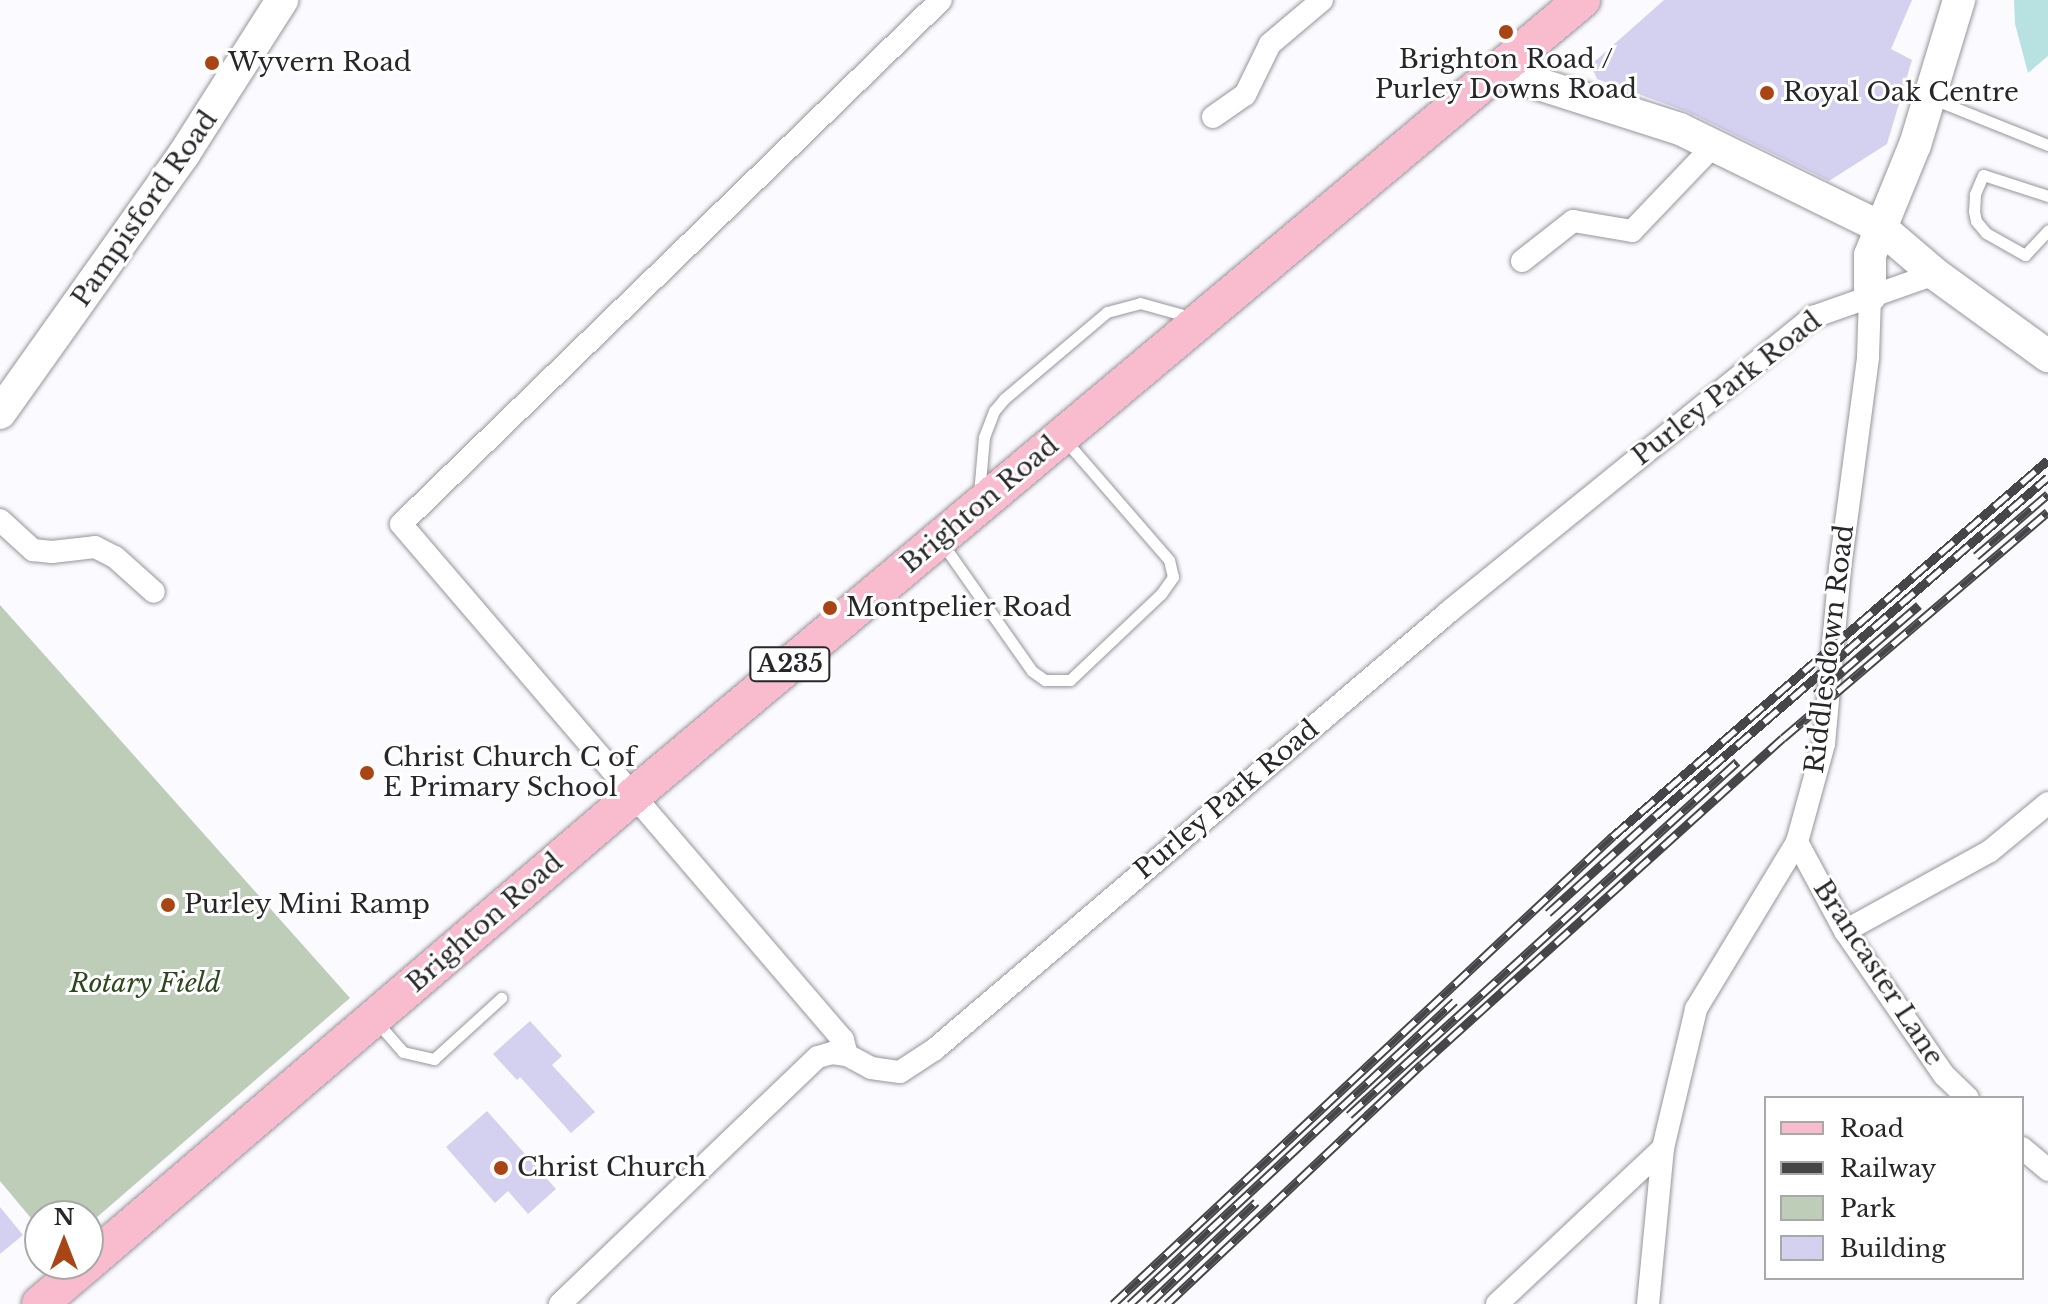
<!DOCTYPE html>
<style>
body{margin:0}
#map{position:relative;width:2048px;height:1304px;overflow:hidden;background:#fbfbff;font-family:"Libre Baskerville",serif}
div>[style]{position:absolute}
.green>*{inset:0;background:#becdb7}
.water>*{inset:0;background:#b8e1e2}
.building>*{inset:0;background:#d4d0ef}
.roads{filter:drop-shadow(0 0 2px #96959c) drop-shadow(0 0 2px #96959c)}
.lane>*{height:11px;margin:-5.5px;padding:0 5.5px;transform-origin:5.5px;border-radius:5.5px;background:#fff}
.street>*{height:22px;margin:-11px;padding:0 11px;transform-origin:11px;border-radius:11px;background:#fff}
.secondary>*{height:32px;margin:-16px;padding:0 16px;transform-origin:16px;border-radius:16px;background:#fff}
.primary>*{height:36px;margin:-18px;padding:0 18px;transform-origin:18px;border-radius:18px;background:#f9bbce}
.rail>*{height:9px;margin-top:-4.5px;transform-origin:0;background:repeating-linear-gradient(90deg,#fff 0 18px,#464548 0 36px);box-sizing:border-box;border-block:2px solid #464548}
.dots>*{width:22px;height:22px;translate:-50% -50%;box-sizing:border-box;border:4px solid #fff;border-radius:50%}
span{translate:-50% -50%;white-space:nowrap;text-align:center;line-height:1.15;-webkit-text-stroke:6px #fff;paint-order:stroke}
.shield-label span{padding:2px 6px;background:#fff;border:2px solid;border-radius:6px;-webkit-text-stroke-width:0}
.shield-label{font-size:24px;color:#272629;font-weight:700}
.poi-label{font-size:26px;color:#272629}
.left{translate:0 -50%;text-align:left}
.street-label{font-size:26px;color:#272629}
.park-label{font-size:26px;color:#2d481f;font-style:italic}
.legend{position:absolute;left:1764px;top:1096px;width:260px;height:184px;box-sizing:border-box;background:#fff;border:2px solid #a9a8a9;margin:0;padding:10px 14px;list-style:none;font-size:24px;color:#272629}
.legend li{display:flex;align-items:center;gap:16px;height:40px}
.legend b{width:40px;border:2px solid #a9a8a9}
.north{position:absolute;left:24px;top:1200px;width:80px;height:80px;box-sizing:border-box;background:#fff;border:2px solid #a9a8a9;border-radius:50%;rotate:0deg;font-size:22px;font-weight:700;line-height:32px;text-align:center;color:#272629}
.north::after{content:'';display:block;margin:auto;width:28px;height:36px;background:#a94415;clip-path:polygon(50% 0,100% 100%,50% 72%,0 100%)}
</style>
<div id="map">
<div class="green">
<i style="clip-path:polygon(0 605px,350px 998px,88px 1225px,88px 1216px,40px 1216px,40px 1229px,0 1181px)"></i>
</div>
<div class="water">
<i style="clip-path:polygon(2014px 0,2048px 0,2048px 56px,2028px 73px,2015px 24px)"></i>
</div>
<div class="building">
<i style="clip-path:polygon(1664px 0,1912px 0,1891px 49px,1912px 60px,1887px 144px,1829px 181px,1688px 112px,1597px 79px,1592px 68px,1594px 62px)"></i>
<i style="clip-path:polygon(530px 1021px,562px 1056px,552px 1065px,595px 1112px,571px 1133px,520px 1077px,517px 1080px,493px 1054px)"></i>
<i style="clip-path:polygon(487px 1111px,556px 1189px,528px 1214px,508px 1191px,495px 1203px,446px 1147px)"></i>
<i style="clip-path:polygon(0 1207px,23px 1235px,0 1254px)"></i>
</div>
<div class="roads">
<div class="lane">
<i style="left:1933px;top:99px;width:124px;rotate:21.8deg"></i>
<i style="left:2048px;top:196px;width:68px;rotate:-162.1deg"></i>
<i style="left:1983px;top:175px;width:21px;rotate:113deg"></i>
<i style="left:1975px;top:194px;width:17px;rotate:93deg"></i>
<i style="left:1974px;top:211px;width:10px;rotate:79deg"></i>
<i style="left:1976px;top:221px;width:16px;rotate:50deg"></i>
<i style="left:1986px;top:233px;width:45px;rotate:29.4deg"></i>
<i style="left:2025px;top:255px;width:34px;rotate:-47deg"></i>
<i style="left:979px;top:494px;width:57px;rotate:-85deg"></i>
<i style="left:984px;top:437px;width:28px;rotate:-69deg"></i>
<i style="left:994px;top:411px;width:16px;rotate:-50deg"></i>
<i style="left:1004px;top:399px;width:135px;rotate:-40.2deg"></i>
<i style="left:1107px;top:312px;width:34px;rotate:-15deg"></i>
<i style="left:1140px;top:303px;width:56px;rotate:15.5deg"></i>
<i style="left:942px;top:543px;width:156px;rotate:54.9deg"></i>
<i style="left:1032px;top:671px;width:16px;rotate:35deg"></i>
<i style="left:1045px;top:680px;width:25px"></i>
<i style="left:1070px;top:680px;width:125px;rotate:-43.4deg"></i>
<i style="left:1161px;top:594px;width:21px;rotate:-55deg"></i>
<i style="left:1173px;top:577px;width:17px;rotate:-103deg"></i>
<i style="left:1169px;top:560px;width:159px;rotate:-130.9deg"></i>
<i style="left:376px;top:1021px;width:41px;rotate:48.9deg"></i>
<i style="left:403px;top:1052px;width:32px;rotate:13deg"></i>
<i style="left:434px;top:1059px;width:91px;rotate:-42.3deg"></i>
</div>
<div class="street">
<i style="left:1213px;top:117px;width:39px;rotate:-35deg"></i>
<i style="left:1245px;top:95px;width:57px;rotate:-63.9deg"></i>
<i style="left:1270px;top:44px;width:68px;rotate:-40.2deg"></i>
<i style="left:1522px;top:261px;width:65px;rotate:-38.1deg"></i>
<i style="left:1573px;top:221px;width:60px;rotate:9.6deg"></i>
<i style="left:1632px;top:231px;width:120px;rotate:-46.3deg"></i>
<i style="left:0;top:520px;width:45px;rotate:42.3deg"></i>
<i style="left:33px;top:550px;width:19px;rotate:6deg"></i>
<i style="left:52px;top:552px;width:43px;rotate:-6.6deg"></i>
<i style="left:95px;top:547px;width:22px;rotate:27deg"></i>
<i style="left:115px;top:557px;width:52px;rotate:41.9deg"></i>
<i style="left:1797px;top:842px;width:101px;rotate:61.7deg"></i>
<i style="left:1845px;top:931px;width:175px;rotate:55.5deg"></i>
<i style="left:1944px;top:1075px;width:33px;rotate:44deg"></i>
<i style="left:1845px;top:931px;width:166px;rotate:-28.9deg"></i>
<i style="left:1990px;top:851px;width:75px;rotate:-39.6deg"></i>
<i style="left:847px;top:1055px;width:16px;rotate:-105deg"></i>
<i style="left:843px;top:1040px;width:679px;rotate:-130.58deg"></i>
<i style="left:401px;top:524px;width:752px;rotate:-44.14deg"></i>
<i style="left:2022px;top:1148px;width:34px;rotate:40deg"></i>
<i style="left:560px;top:1304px;width:357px;rotate:-43.8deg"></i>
<i style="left:818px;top:1057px;width:15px;rotate:-16deg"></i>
<i style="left:832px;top:1053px;width:15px;rotate:8deg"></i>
<i style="left:847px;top:1055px;width:27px;rotate:28deg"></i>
<i style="left:871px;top:1068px;width:29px;rotate:8deg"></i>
<i style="left:900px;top:1072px;width:42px;rotate:-33.3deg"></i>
<i style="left:935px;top:1049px;width:677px;rotate:-40.39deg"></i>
<i style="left:1451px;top:610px;width:466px;rotate:-39deg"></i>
<i style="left:1813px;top:317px;width:129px;rotate:-19.4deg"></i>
<i style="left:1497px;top:1304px;width:228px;rotate:-43.2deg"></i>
<i style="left:1648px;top:1304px;width:157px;rotate:-84.5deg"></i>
<i style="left:1663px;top:1148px;width:143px;rotate:-76.6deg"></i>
<i style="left:1696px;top:1009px;width:195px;rotate:-58.8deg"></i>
<i style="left:1797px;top:842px;width:102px;rotate:-74.6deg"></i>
<i style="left:1824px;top:744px;width:177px;rotate:-84.8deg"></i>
<i style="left:1840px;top:568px;width:213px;rotate:-82.4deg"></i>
<i style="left:1868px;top:357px;width:61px;rotate:-88.1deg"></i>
</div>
<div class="secondary">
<i style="left:1498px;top:71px;width:191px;rotate:17.7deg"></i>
<i style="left:1680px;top:129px;width:223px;rotate:26.1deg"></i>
<i style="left:1880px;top:227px;width:72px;rotate:40.5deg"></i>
<i style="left:1935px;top:274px;width:140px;rotate:36deg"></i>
<i style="left:1870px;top:296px;width:41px;rotate:-90deg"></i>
<i style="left:1870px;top:255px;width:119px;rotate:-67.8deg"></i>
<i style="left:1915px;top:145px;width:152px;rotate:-73.1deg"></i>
<i style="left:0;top:413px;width:318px;rotate:-54.6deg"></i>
<i style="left:184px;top:154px;width:183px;rotate:-57.5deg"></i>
</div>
<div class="primary">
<i style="left:88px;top:1263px;width:718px;rotate:-40.59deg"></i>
<i style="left:633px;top:796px;width:1239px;rotate:-39.99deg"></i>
<i style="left:40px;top:1304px;width:62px;rotate:-40.4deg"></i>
</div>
</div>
<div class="rail">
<i style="left:1976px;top:556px;width:95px;rotate:-40.7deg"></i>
<i style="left:1816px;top:694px;width:136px;rotate:-40.8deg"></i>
<i style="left:1548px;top:913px;width:144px;rotate:-42.2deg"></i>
<i style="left:1655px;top:816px;width:519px;rotate:-40.78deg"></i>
<i style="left:1349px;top:1115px;width:525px;rotate:-42.3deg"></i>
<i style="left:1113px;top:1304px;width:685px;rotate:-43.11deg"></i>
<i style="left:1613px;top:836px;width:575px;rotate:-40.84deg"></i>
<i style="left:1130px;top:1304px;width:444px;rotate:-43deg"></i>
<i style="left:1149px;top:1304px;width:148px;rotate:-43.6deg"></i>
<i style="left:1167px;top:1304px;width:350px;rotate:-43.3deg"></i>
<i style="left:1422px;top:1064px;width:486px;rotate:-42.1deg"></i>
<i style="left:1783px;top:738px;width:348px;rotate:-40.5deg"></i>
</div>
<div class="dots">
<i style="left:1506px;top:32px;background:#a94415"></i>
<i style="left:212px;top:63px;background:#a94415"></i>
<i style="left:1767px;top:93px;background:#a94415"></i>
<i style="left:830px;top:608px;background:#a94415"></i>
<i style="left:367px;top:773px;background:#a94415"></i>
<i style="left:168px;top:905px;background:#a94415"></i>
<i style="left:501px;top:1168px;background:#a94415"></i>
</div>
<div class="shield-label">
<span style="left:790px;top:664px">A235</span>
</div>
<div class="poi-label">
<span style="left:1506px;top:75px">Brighton Road /<br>Purley Downs Road</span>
<span class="left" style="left:228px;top:63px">Wyvern Road</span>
<span class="left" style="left:1783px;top:93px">Royal Oak Centre</span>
<span class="left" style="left:846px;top:608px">Montpelier Road</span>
<span class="left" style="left:383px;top:773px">Christ Church C of<br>E Primary School</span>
<span class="left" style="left:184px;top:905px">Purley Mini Ramp</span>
<span class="left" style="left:517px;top:1168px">Christ Church</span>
</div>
<div class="street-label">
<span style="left:145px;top:209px;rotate:-55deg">Pampisford Road</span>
<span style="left:1727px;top:389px;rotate:-38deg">Purley Park Road</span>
<span style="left:980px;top:505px;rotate:-40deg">Brighton Road</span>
<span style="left:1830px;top:649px;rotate:-83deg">Riddlesdown Road</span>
<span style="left:1227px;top:800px;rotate:-40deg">Purley Park Road</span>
<span style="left:485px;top:923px;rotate:-41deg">Brighton Road</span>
<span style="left:1878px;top:973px;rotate:57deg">Brancaster Lane</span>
</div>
<div class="park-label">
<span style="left:145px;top:984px">Rotary Field</span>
</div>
<ul class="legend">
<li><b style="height:10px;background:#f9bbce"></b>Road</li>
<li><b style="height:10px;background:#464548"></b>Railway</li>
<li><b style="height:22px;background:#becdb7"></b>Park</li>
<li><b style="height:22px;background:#d4d0ef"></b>Building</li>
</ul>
<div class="north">N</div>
</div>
